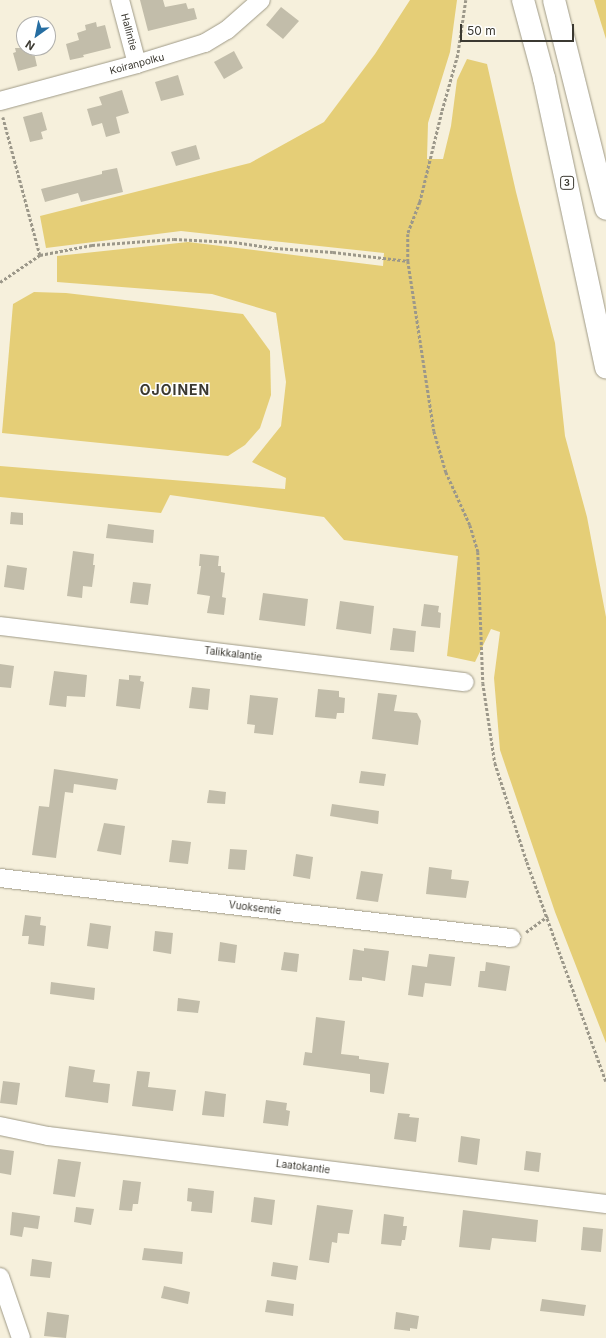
<!DOCTYPE html>
<style>
body{margin:0}
#map{position:relative;width:606px;height:1338px;overflow:hidden;background:#f6f0dc;font-family:Inter,sans-serif}
div>[style]{position:absolute}
.green>*{inset:0;background:#e5ce77}
.building>*{inset:0;background:#c2bdaa}
.path>*{height:2.5px;margin-top:-1.25px;transform-origin:0;background:repeating-linear-gradient(90deg,#9c988a 0 3px,transparent 0 5px)}
.roads{filter:drop-shadow(0 0 1px #9f9a87) drop-shadow(0 0 1px #9f9a87)}
.minor>*{height:18px;margin:-9px;padding:0 9px;transform-origin:9px;border-radius:9px;background:#fff}
.motorway>*{height:22px;margin:-11px;padding:0 11px;transform-origin:11px;border-radius:11px;background:#fff}
span{translate:-50% -50%;white-space:nowrap;text-align:center;line-height:1.15;-webkit-text-stroke:3px #fff;paint-order:stroke}
.shield-label span{padding:1px 3px;background:#fff;border:1px solid;border-radius:3px;-webkit-text-stroke-width:0}
.shield-label{font-size:9px;color:#3b3931;font-weight:700}
.street-label{font-size:10px;color:#3b3931}
.district-label{font-size:14px;color:#3b3931;font-weight:700;letter-spacing:1px}
.north{position:absolute;left:16px;top:16px;width:40px;height:40px;box-sizing:border-box;background:#fff;border:1px solid #b1b0ad;border-radius:50%;rotate:213deg;font-size:11px;font-weight:700;line-height:16px;text-align:center;color:#3b3931}
.north::after{content:'';display:block;margin:auto;width:14px;height:18px;background:#266ea2;clip-path:polygon(50% 0,100% 100%,50% 72%,0 100%)}
.scale{position:absolute;left:460px;top:24px;width:114px;height:18px;box-sizing:border-box;border:2px solid #3b3931;border-top:0;padding-left:5px;font-size:12px;line-height:14px;white-space:nowrap;color:#3b3931;-webkit-text-stroke:3px #fff;paint-order:stroke}
</style>
<div id="map">
<div class="green">
<i style="clip-path:polygon(410px 0,457px 0,450px 52px,428px 123px,427px 159px,443px 159px,451px 126px,457px 80px,467px 59px,487px 64px,516px 192px,555px 343px,565px 436px,587px 517px,606px 617px,606px 1043px,555px 912px,500px 750px,494px 678px,500px 632px,491px 629px,475px 662px,447px 656px,458px 556px,344px 540px,324px 517px,170px 495px,161px 513px,0 497px,0 466px,285px 489px,286px 478px,252px 462px,281px 426px,286px 382px,276px 313px,212px 294px,57px 282px,57px 256px,188px 242px,383px 266px,384px 253px,181px 231px,46px 248px,40px 216px,250px 163px,324px 122px,375px 54px)"></i>
<i style="clip-path:polygon(594px 0,606px 0,606px 39px)"></i>
<i style="clip-path:polygon(34px 292px,66px 293px,243px 314px,270px 351px,271px 395px,260px 428px,245px 445px,228px 456px,2px 433px,13px 304px)"></i>
</div>
<div class="building">
<i style="clip-path:polygon(140px 0,163px 0,165px 7px,186px 3px,188px 9px,194px 8px,197px 19px,148px 31px)"></i>
<i style="clip-path:polygon(281px 7px,299px 21px,283px 39px,266px 25px)"></i>
<i style="clip-path:polygon(96px 22px,97px 27px,105px 25px,111px 48px,83px 55px,84px 57px,70px 60px,66px 44px,79px 40px,77px 33px,86px 30px,85px 25px)"></i>
<i style="clip-path:polygon(15px 48px,33px 48px,37px 66px,18px 71px,13px 53px,16px 52px)"></i>
<i style="clip-path:polygon(234px 51px,243px 68px,224px 79px,214px 62px)"></i>
<i style="clip-path:polygon(178px 75px,184px 95px,161px 101px,155px 82px)"></i>
<i style="clip-path:polygon(122px 90px,129px 113px,116px 117px,120px 133px,106px 137px,102px 123px,92px 126px,87px 109px,102px 105px,99px 97px)"></i>
<i style="clip-path:polygon(42px 112px,47px 130px,41px 132px,43px 139px,30px 142px,23px 117px)"></i>
<i style="clip-path:polygon(196px 145px,200px 159px,176px 166px,171px 152px)"></i>
<i style="clip-path:polygon(117px 168px,123px 192px,81px 202px,78px 193px,45px 202px,41px 189px,102px 174px,102px 171px)"></i>
<i style="clip-path:polygon(11px 512px,23px 513px,23px 525px,10px 524px)"></i>
<i style="clip-path:polygon(108px 524px,154px 530px,153px 543px,106px 538px)"></i>
<i style="clip-path:polygon(73px 551px,94px 554px,93px 565px,95px 565px,92px 587px,83px 586px,82px 598px,67px 596px)"></i>
<i style="clip-path:polygon(200px 554px,219px 556px,218px 566px,221px 566px,221px 572px,225px 573px,222px 597px,226px 598px,224px 615px,207px 613px,210px 596px,197px 594px,201px 566px,199px 566px)"></i>
<i style="clip-path:polygon(7px 565px,27px 568px,24px 590px,4px 587px)"></i>
<i style="clip-path:polygon(133px 582px,151px 584px,148px 605px,130px 603px)"></i>
<i style="clip-path:polygon(263px 593px,308px 599px,305px 626px,259px 620px)"></i>
<i style="clip-path:polygon(340px 601px,374px 606px,371px 634px,336px 629px)"></i>
<i style="clip-path:polygon(424px 604px,439px 606px,438px 612px,441px 613px,440px 628px,421px 626px)"></i>
<i style="clip-path:polygon(393px 628px,416px 631px,414px 652px,390px 650px)"></i>
<i style="clip-path:polygon(0 664px,14px 666px,11px 688px,0 687px)"></i>
<i style="clip-path:polygon(54px 671px,87px 675px,85px 697px,67px 696px,66px 707px,49px 705px)"></i>
<i style="clip-path:polygon(129px 675px,141px 676px,140px 681px,144px 682px,140px 709px,116px 706px,119px 679px,129px 680px)"></i>
<i style="clip-path:polygon(192px 687px,210px 689px,208px 710px,189px 708px)"></i>
<i style="clip-path:polygon(318px 689px,339px 691px,339px 697px,345px 698px,344px 713px,337px 713px,336px 719px,315px 717px)"></i>
<i style="clip-path:polygon(378px 693px,397px 695px,394px 711px,417px 713px,421px 721px,418px 745px,372px 739px)"></i>
<i style="clip-path:polygon(250px 695px,278px 698px,273px 735px,254px 733px,255px 725px,247px 724px)"></i>
<i style="clip-path:polygon(54px 769px,118px 779px,116px 790px,74px 784px,73px 793px,65px 792px,56px 858px,32px 855px,39px 806px,49px 807px)"></i>
<i style="clip-path:polygon(361px 771px,386px 774px,384px 786px,359px 783px)"></i>
<i style="clip-path:polygon(209px 790px,226px 792px,225px 804px,207px 803px)"></i>
<i style="clip-path:polygon(332px 804px,379px 811px,378px 824px,330px 816px)"></i>
<i style="clip-path:polygon(104px 823px,125px 826px,121px 855px,97px 851px)"></i>
<i style="clip-path:polygon(172px 840px,191px 842px,188px 864px,169px 862px)"></i>
<i style="clip-path:polygon(230px 849px,247px 850px,245px 870px,228px 869px)"></i>
<i style="clip-path:polygon(296px 854px,313px 857px,310px 879px,293px 876px)"></i>
<i style="clip-path:polygon(429px 867px,452px 870px,451px 879px,469px 881px,466px 898px,426px 894px)"></i>
<i style="clip-path:polygon(361px 871px,383px 874px,378px 902px,356px 899px)"></i>
<i style="clip-path:polygon(25px 915px,41px 917px,40px 925px,46px 926px,44px 946px,28px 944px,29px 936px,22px 936px)"></i>
<i style="clip-path:polygon(90px 923px,111px 926px,108px 949px,87px 946px)"></i>
<i style="clip-path:polygon(155px 931px,173px 933px,171px 954px,153px 951px)"></i>
<i style="clip-path:polygon(220px 942px,237px 945px,235px 963px,218px 961px)"></i>
<i style="clip-path:polygon(364px 948px,389px 951px,385px 981px,362px 977px,362px 981px,349px 980px,353px 949px,364px 951px)"></i>
<i style="clip-path:polygon(284px 952px,299px 954px,297px 972px,281px 970px)"></i>
<i style="clip-path:polygon(429px 954px,455px 957px,451px 986px,425px 983px,423px 997px,408px 995px,412px 965px,427px 967px)"></i>
<i style="clip-path:polygon(486px 962px,510px 966px,506px 991px,478px 987px,480px 971px,485px 971px)"></i>
<i style="clip-path:polygon(51px 982px,95px 988px,94px 1000px,50px 994px)"></i>
<i style="clip-path:polygon(178px 998px,200px 1001px,198px 1013px,177px 1011px)"></i>
<i style="clip-path:polygon(316px 1017px,345px 1021px,341px 1054px,359px 1056px,359px 1059px,389px 1063px,384px 1094px,370px 1092px,370px 1074px,303px 1065px,305px 1052px,312px 1053px)"></i>
<i style="clip-path:polygon(69px 1066px,95px 1070px,93px 1082px,110px 1084px,108px 1103px,65px 1097px)"></i>
<i style="clip-path:polygon(137px 1071px,150px 1072px,148px 1087px,176px 1090px,173px 1111px,132px 1106px)"></i>
<i style="clip-path:polygon(3px 1081px,20px 1083px,17px 1105px,0 1103px)"></i>
<i style="clip-path:polygon(205px 1091px,226px 1094px,224px 1117px,202px 1115px)"></i>
<i style="clip-path:polygon(266px 1100px,287px 1103px,286px 1110px,290px 1111px,288px 1126px,263px 1123px)"></i>
<i style="clip-path:polygon(398px 1113px,410px 1114px,409px 1117px,419px 1118px,416px 1142px,394px 1139px)"></i>
<i style="clip-path:polygon(461px 1136px,480px 1139px,477px 1165px,458px 1162px)"></i>
<i style="clip-path:polygon(0 1149px,14px 1151px,11px 1175px,0 1173px)"></i>
<i style="clip-path:polygon(526px 1151px,541px 1153px,539px 1172px,524px 1170px)"></i>
<i style="clip-path:polygon(58px 1159px,81px 1162px,75px 1197px,53px 1194px)"></i>
<i style="clip-path:polygon(123px 1180px,141px 1182px,138px 1204px,133px 1204px,132px 1211px,119px 1210px)"></i>
<i style="clip-path:polygon(188px 1188px,214px 1191px,212px 1213px,191px 1211px,192px 1202px,187px 1201px)"></i>
<i style="clip-path:polygon(254px 1197px,275px 1200px,272px 1225px,251px 1222px)"></i>
<i style="clip-path:polygon(317px 1205px,353px 1210px,349px 1234px,338px 1233px,337px 1243px,332px 1242px,329px 1263px,309px 1260px)"></i>
<i style="clip-path:polygon(76px 1207px,94px 1209px,91px 1225px,74px 1222px)"></i>
<i style="clip-path:polygon(463px 1210px,538px 1220px,536px 1242px,492px 1238px,490px 1250px,459px 1247px)"></i>
<i style="clip-path:polygon(12px 1212px,40px 1216px,38px 1229px,24px 1227px,22px 1237px,10px 1235px)"></i>
<i style="clip-path:polygon(384px 1214px,404px 1217px,403px 1226px,407px 1226px,405px 1240px,402px 1240px,401px 1246px,381px 1244px)"></i>
<i style="clip-path:polygon(583px 1227px,603px 1229px,601px 1252px,581px 1250px)"></i>
<i style="clip-path:polygon(144px 1248px,183px 1252px,182px 1264px,142px 1260px)"></i>
<i style="clip-path:polygon(32px 1259px,52px 1262px,50px 1278px,30px 1276px)"></i>
<i style="clip-path:polygon(273px 1262px,298px 1266px,296px 1280px,271px 1276px)"></i>
<i style="clip-path:polygon(164px 1286px,190px 1292px,188px 1304px,161px 1298px)"></i>
<i style="clip-path:polygon(542px 1299px,586px 1305px,584px 1316px,540px 1311px)"></i>
<i style="clip-path:polygon(267px 1300px,294px 1304px,293px 1316px,265px 1312px)"></i>
<i style="clip-path:polygon(47px 1312px,69px 1315px,66px 1338px,44px 1336px)"></i>
<i style="clip-path:polygon(396px 1312px,419px 1316px,417px 1329px,410px 1328px,410px 1331px,394px 1329px)"></i>
</div>
<div class="path">
<i style="left:466px;top:0;width:56px;rotate:98.3deg"></i>
<i style="left:458px;top:55px;width:59px;rotate:105.7deg"></i>
<i style="left:442px;top:112px;width:93px;rotate:103.7deg"></i>
<i style="left:420px;top:202px;width:34px;rotate:111deg"></i>
<i style="left:408px;top:234px;width:27px;rotate:90deg"></i>
<i style="left:408px;top:261px;width:172px;rotate:81.3deg"></i>
<i style="left:434px;top:431px;width:43px;rotate:73.7deg"></i>
<i style="left:446px;top:472px;width:58px;rotate:65.6deg"></i>
<i style="left:470px;top:525px;width:28px;rotate:73deg"></i>
<i style="left:478px;top:552px;width:131px;rotate:87.8deg"></i>
<i style="left:483px;top:683px;width:81px;rotate:81.5deg"></i>
<i style="left:495px;top:763px;width:104px;rotate:72.1deg"></i>
<i style="left:527px;top:862px;width:233px;rotate:70.2deg"></i>
<i style="left:3px;top:117px;width:143px;rotate:75deg"></i>
<i style="left:0;top:282px;width:48px;rotate:-34deg"></i>
<i style="left:40px;top:255px;width:53px;rotate:-10.9deg"></i>
<i style="left:92px;top:245px;width:82px;rotate:-4.2deg"></i>
<i style="left:174px;top:239px;width:60px;rotate:2.9deg"></i>
<i style="left:234px;top:242px;width:41px;rotate:8.3deg"></i>
<i style="left:275px;top:248px;width:58px;rotate:3.9deg"></i>
<i style="left:333px;top:252px;width:76px;rotate:6.8deg"></i>
<i style="left:526px;top:932px;width:27px;rotate:-36deg"></i>
</div>
<div class="roads">
<div class="minor">
<i style="left:120px;top:0;width:66px;rotate:75.1deg"></i>
<i style="left:0;top:101px;width:142px;rotate:-15.1deg"></i>
<i style="left:137px;top:64px;width:71px;rotate:-17.2deg"></i>
<i style="left:205px;top:43px;width:26px;rotate:-31deg"></i>
<i style="left:227px;top:30px;width:45px;rotate:-41.4deg"></i>
<i style="left:0;top:626px;width:468px;rotate:6.9deg"></i>
<i style="left:0;top:878px;width:515px;rotate:6.7deg"></i>
<i style="left:0;top:1126px;width:49px;rotate:11.8deg"></i>
<i style="left:48px;top:1136px;width:562px;rotate:6.95deg"></i>
<i style="left:0;top:1277px;width:65px;rotate:71deg"></i>
</div>
<div class="motorway">
<i style="left:523px;top:0;width:81px;rotate:74.9deg"></i>
<i style="left:544px;top:78px;width:296px;rotate:77.9deg"></i>
<i style="left:554px;top:0;width:215px;rotate:76deg"></i>
</div>
</div>
<div class="shield-label">
<span style="left:567px;top:183px">3</span>
</div>
<div class="street-label">
<span style="left:129px;top:32px;rotate:75deg">Hallintie</span>
<span style="left:137px;top:64px;rotate:-15deg">Koiranpolku</span>
<span style="left:233px;top:654px;rotate:7deg">Talikkalantie</span>
<span style="left:255px;top:908px;rotate:7deg">Vuoksentie</span>
<span style="left:303px;top:1167px;rotate:7deg">Laatokantie</span>
</div>
<div class="district-label">
<span style="left:175px;top:390px">OJOINEN</span>
</div>
<div class="north">N</div>
<div class="scale">50 m</div>
</div>
